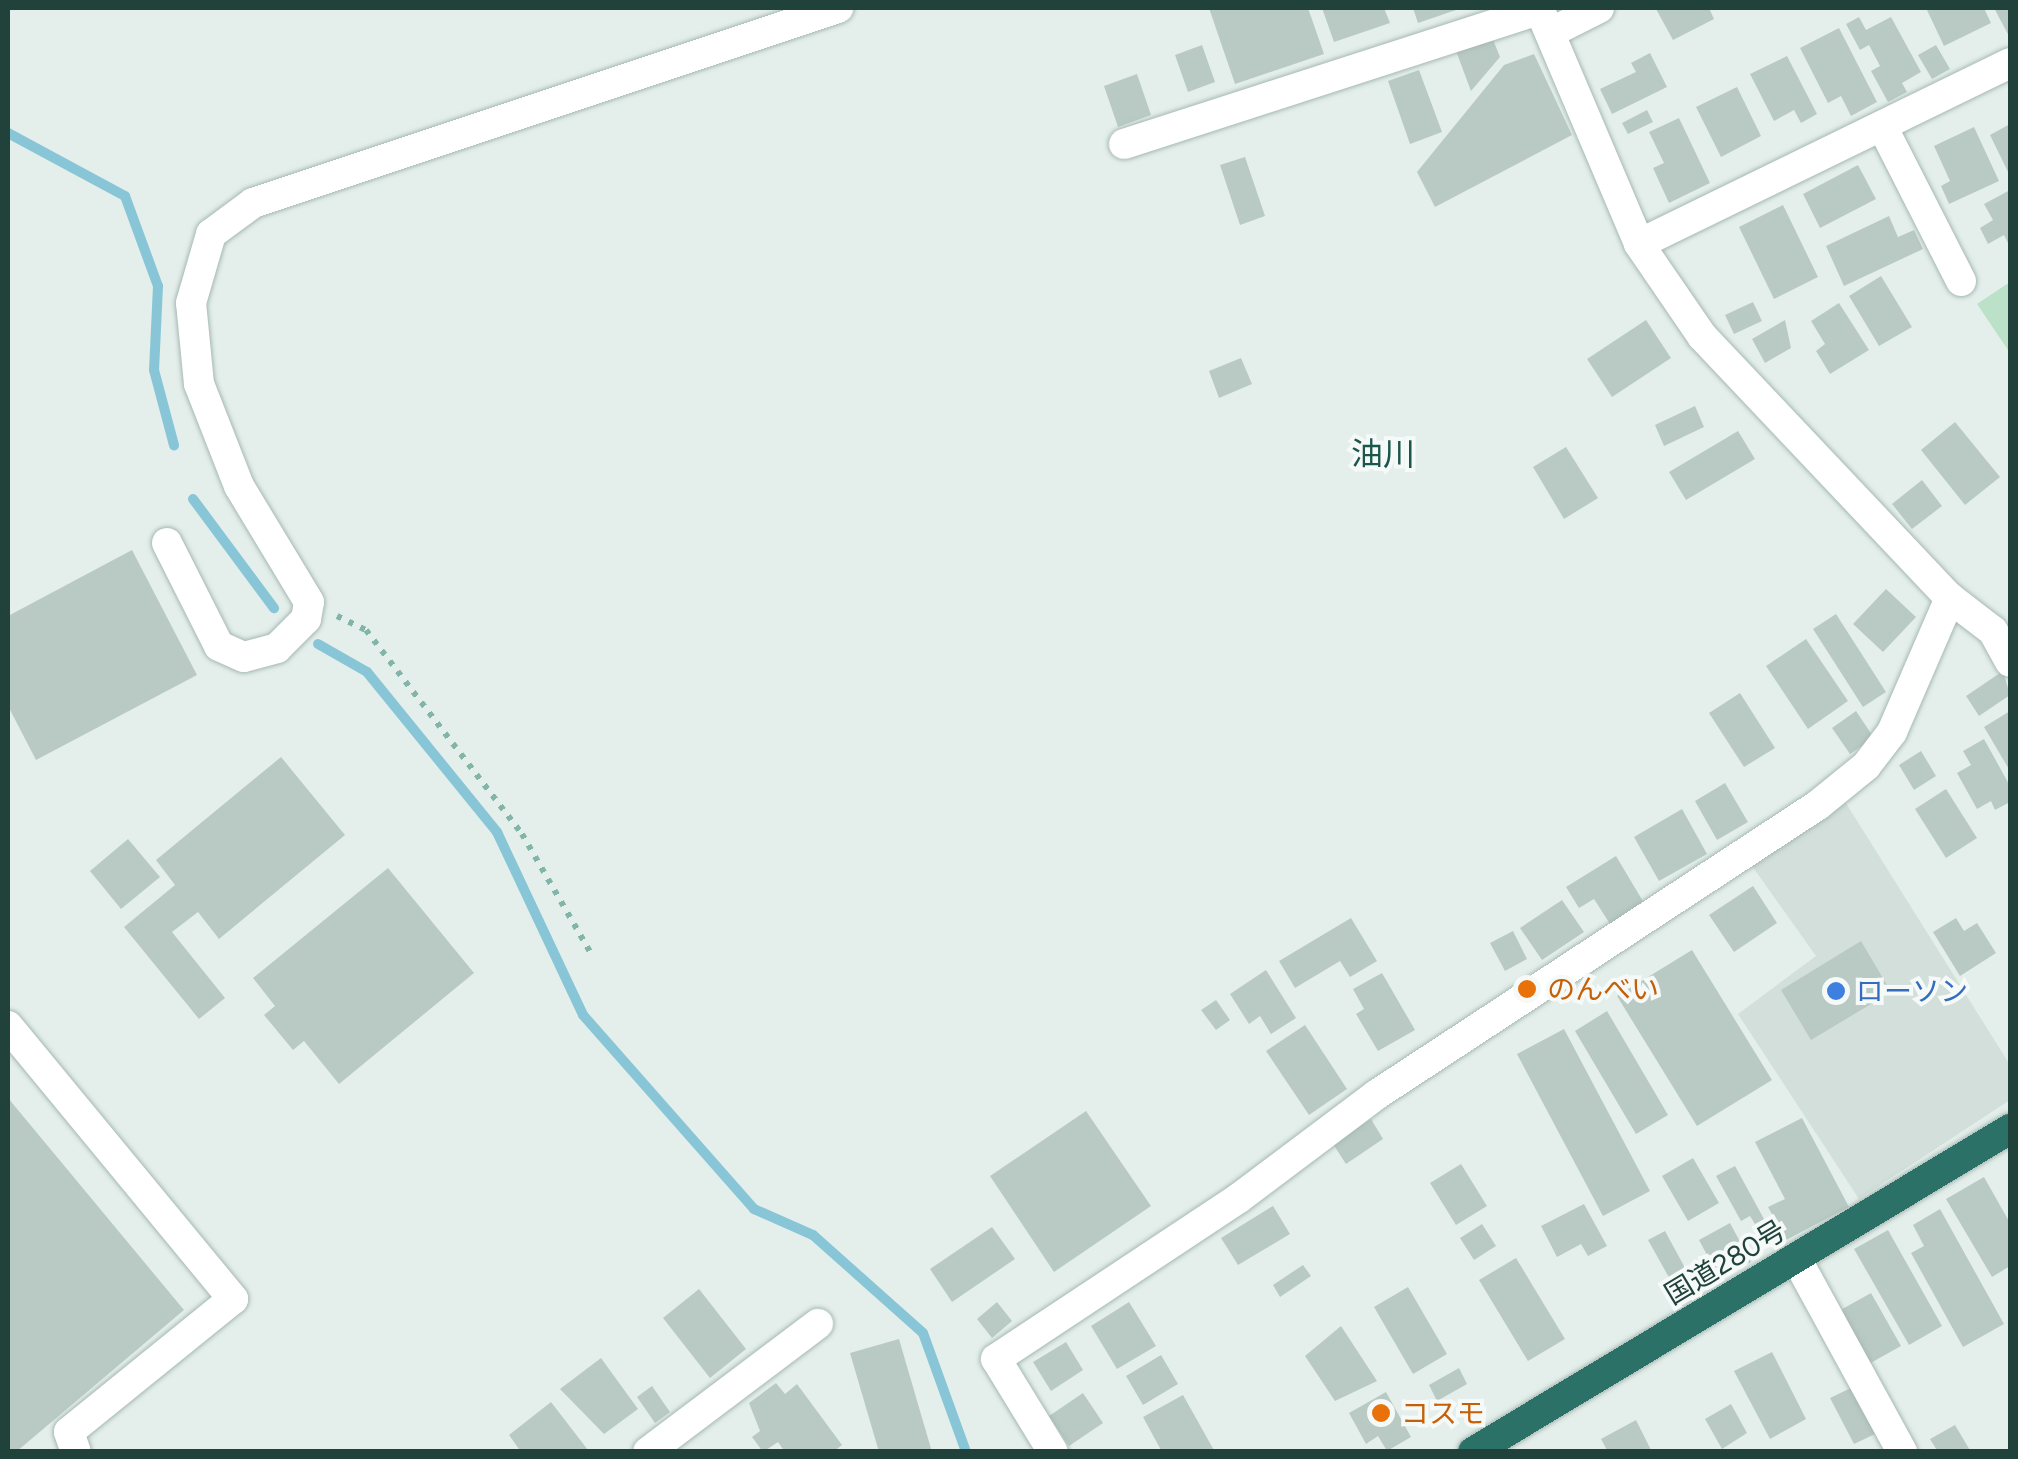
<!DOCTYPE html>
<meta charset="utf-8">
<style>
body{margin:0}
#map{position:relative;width:2018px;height:1459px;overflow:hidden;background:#e4efeb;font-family:Figtree,"Noto Sans JP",sans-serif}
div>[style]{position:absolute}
.built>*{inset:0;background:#d2dfda}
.green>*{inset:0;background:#bbe1c8}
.stream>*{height:10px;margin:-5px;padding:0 5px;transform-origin:5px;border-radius:5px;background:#88c6d7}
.building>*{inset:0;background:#b9cac4}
.path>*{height:6px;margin-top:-3px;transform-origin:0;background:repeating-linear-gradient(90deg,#82b5a8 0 5px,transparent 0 13px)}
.roads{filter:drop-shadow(0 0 2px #a6b8b3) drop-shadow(0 0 2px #a6b8b3)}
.minor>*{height:30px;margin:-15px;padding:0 15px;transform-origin:15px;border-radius:15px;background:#fff}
.highway>*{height:30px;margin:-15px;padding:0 15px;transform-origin:15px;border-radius:15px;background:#2b7167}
.dots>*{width:28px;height:28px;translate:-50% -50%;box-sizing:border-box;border:5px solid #f5faf8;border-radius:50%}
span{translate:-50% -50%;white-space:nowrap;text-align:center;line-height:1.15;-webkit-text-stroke:8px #f5faf8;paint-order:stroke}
.food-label{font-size:28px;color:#c56008}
.left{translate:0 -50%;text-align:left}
.shop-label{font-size:28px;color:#366cbe}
.street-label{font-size:28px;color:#21423b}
.quarter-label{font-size:32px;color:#1b564c}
.frame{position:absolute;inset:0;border:10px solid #21423b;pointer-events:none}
</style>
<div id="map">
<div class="built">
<i style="clip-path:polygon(1844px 800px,2010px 1065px,2010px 1100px,1859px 1199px,1738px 1014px,1816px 956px,1752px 866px)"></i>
</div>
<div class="green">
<i style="clip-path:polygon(2010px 282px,2010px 353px,1977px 304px)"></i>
</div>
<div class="stream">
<i style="left:8px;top:133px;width:133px;rotate:28.3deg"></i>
<i style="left:125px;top:196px;width:96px;rotate:69.9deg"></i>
<i style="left:158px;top:286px;width:84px;rotate:92.7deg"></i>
<i style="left:154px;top:370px;width:78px;rotate:75.1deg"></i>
<i style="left:193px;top:499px;width:136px;rotate:53.4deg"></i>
<i style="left:318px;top:644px;width:56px;rotate:29.7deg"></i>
<i style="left:367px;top:672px;width:206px;rotate:50.9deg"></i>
<i style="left:497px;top:832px;width:202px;rotate:64.8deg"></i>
<i style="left:583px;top:1015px;width:259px;rotate:48.6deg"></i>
<i style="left:754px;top:1209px;width:64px;rotate:23.8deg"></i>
<i style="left:813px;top:1235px;width:147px;rotate:41.7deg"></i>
<i style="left:923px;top:1333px;width:127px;rotate:70.1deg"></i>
</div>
<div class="building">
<i style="clip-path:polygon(1209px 8px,1308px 8px,1324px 54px,1235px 84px)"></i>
<i style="clip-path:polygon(1322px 8px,1384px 8px,1390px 23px,1334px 42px)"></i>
<i style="clip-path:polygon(1413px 8px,1462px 8px,1418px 23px)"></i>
<i style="clip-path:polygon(1709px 8px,1714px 19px,1673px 40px,1656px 9px)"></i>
<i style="clip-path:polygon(1926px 8px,1984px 8px,1991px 23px,1944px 46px)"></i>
<i style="clip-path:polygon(1994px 8px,2010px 8px,2010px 38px)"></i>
<i style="clip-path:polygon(1859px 17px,1866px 30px,1891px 17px,1921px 72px,1902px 83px,1907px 92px,1888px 102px,1871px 71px,1880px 66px,1869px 45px,1860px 50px,1846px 24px)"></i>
<i style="clip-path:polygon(1839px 28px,1877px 102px,1851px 116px,1841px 96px,1828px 103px,1800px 48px)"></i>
<i style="clip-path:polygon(1492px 37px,1500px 57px,1471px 91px,1456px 51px)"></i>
<i style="clip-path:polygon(1202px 45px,1215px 82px,1188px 92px,1175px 55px)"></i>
<i style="clip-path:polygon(1936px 45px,1950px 69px,1932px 79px,1918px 55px)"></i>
<i style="clip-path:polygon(1650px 53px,1667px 87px,1612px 114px,1600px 89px,1636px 72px,1631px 63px)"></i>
<i style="clip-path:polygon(1534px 54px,1572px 135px,1435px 207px,1417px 172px,1504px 65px)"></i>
<i style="clip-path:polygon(1787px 56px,1817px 114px,1801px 123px,1794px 110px,1774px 121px,1750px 74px)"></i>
<i style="clip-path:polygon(1419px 70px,1442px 132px,1410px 144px,1388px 81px)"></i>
<i style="clip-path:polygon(1137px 74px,1151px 115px,1118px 127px,1104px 86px)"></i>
<i style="clip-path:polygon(1737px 87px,1761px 136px,1721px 157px,1696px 107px)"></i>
<i style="clip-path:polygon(1647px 110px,1653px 122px,1628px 134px,1622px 123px)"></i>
<i style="clip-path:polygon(1679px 118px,1710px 183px,1669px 203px,1653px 168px,1664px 163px,1649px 132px)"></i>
<i style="clip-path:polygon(2010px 124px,2010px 176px,1990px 135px)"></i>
<i style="clip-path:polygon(1974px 127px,1999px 181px,1949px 204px,1941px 186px,1950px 181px,1934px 146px)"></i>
<i style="clip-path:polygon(1245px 157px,1265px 216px,1240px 225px,1220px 165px)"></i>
<i style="clip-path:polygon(1858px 165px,1876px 199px,1820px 228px,1803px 194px)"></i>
<i style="clip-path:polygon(2010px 190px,2010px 247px,2004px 235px,1988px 244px,1980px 228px,1993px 220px,1984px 204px)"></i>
<i style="clip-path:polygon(1783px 205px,1818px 277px,1774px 299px,1739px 227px)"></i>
<i style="clip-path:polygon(1889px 216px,1898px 237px,1914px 230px,1923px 249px,1844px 286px,1826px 246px)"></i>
<i style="clip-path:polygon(1881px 276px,1912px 327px,1879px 346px,1849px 296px)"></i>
<i style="clip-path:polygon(1753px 302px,1762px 321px,1734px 334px,1725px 315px)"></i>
<i style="clip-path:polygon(1839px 303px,1869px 350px,1830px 374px,1816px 351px,1825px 344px,1811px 321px)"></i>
<i style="clip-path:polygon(1646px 320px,1671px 358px,1612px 397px,1587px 359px)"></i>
<i style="clip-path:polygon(1785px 320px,1791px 348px,1765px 363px,1752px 339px)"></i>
<i style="clip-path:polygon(1241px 358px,1252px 384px,1219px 398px,1209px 371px)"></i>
<i style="clip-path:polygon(1695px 406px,1704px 427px,1664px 446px,1655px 425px)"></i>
<i style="clip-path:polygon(1955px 422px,2000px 477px,1965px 505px,1921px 450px)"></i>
<i style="clip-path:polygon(1738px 431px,1755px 459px,1686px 500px,1669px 472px)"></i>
<i style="clip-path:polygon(1566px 447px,1598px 498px,1564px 519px,1533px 467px)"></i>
<i style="clip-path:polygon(1922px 480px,1942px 506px,1912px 529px,1892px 504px)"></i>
<i style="clip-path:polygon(132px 550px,197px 675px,36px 760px,8px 706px,8px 616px)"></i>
<i style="clip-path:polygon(1886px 589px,1916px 617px,1883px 652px,1853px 624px)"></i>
<i style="clip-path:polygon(1836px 614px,1886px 692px,1863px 707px,1813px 629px)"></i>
<i style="clip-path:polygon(1806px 639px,1848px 701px,1808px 729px,1766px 666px)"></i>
<i style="clip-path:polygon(2003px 671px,2010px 695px,1979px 716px,1966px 696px)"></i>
<i style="clip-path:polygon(1740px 693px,1775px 748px,1744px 767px,1709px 713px)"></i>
<i style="clip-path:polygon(1856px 711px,1874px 738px,1850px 754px,1832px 728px)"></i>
<i style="clip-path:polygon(2010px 711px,2010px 771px,1984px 727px)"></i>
<i style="clip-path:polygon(1984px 739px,2010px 786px,2010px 802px,1995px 810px,1991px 801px,1977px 809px,1957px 773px,1971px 765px,1963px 751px)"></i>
<i style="clip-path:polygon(1921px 751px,1936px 776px,1914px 790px,1899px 765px)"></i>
<i style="clip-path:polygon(281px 757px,345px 835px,219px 939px,198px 912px,172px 932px,225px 998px,199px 1019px,124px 927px,175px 885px,156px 860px)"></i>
<i style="clip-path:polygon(1725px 783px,1748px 822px,1717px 840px,1695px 801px)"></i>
<i style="clip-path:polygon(1946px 789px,1977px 838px,1946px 858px,1915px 809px)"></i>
<i style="clip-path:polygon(1682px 809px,1707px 854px,1659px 881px,1634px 837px)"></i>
<i style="clip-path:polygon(128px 839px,160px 877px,121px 909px,90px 871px)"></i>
<i style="clip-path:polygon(1616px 856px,1644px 903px,1610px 924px,1594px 899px,1579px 908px,1566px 887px)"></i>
<i style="clip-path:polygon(388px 868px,474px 973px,339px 1084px,304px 1041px,293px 1050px,264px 1015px,275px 1006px,253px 978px)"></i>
<i style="clip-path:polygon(1753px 886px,1777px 923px,1734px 952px,1709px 915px)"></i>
<i style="clip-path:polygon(1562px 900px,1584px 932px,1542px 960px,1520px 928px)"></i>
<i style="clip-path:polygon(1351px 918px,1377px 961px,1350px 977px,1340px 961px,1295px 988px,1279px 961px)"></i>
<i style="clip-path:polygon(1956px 918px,1964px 931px,1977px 923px,1996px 953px,1960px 976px,1933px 932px)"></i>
<i style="clip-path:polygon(1513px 931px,1527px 959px,1505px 971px,1490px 943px)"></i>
<i style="clip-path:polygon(1861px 941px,1891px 992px,1811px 1040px,1781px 990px)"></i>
<i style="clip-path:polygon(1692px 950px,1772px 1080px,1697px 1126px,1617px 996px)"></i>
<i style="clip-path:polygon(1266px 970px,1296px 1018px,1271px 1034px,1260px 1016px,1249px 1024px,1230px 994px)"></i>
<i style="clip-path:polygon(1382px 973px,1415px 1030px,1378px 1051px,1356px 1014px,1364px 1009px,1353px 989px)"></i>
<i style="clip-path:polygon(1216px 1000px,1230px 1020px,1216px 1030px,1201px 1010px)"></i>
<i style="clip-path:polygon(1607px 1011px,1668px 1115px,1636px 1134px,1575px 1031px)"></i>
<i style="clip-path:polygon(1305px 1025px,1347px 1089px,1309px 1115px,1266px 1051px)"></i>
<i style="clip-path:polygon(1564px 1029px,1650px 1191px,1603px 1216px,1517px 1054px)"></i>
<i style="clip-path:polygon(8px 1098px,184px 1310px,16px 1452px,8px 1452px)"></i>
<i style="clip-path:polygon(1086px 1111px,1151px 1206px,1054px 1272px,990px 1176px)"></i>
<i style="clip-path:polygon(1802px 1118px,1849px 1207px,1786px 1240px,1768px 1207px,1785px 1199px,1755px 1142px)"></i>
<i style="clip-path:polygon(1371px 1119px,1383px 1139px,1346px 1164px,1333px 1144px)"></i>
<i style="clip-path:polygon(1693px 1158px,1719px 1203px,1688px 1221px,1662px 1176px)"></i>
<i style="clip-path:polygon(1461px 1164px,1487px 1206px,1456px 1225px,1430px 1183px)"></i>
<i style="clip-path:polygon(1735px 1166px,1764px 1219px,1755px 1224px,1750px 1216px,1741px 1221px,1716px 1176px)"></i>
<i style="clip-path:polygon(1984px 1177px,2010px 1223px,2010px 1266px,1992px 1277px,1946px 1199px)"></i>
<i style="clip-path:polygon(1584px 1204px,1607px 1246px,1588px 1256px,1581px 1244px,1557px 1257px,1541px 1226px)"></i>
<i style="clip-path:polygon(1273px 1206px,1290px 1234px,1238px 1265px,1221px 1238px)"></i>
<i style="clip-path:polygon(1940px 1209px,2004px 1324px,1963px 1347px,1911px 1253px,1924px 1246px,1913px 1225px)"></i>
<i style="clip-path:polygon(1730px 1223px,1751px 1262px,1720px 1279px,1699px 1240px)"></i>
<i style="clip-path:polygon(1482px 1224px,1496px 1246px,1474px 1260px,1460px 1238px)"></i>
<i style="clip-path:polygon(992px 1227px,1015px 1259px,952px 1302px,930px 1269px)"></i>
<i style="clip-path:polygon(1888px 1230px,1942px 1326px,1909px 1345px,1854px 1249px)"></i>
<i style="clip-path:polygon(1665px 1231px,1696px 1288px,1680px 1297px,1648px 1240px)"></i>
<i style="clip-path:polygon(1516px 1258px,1565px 1339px,1528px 1361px,1479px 1280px)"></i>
<i style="clip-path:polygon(1303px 1265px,1311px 1276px,1280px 1297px,1273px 1285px)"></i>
<i style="clip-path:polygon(1408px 1287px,1447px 1354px,1413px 1374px,1374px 1307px)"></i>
<i style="clip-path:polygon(699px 1289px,746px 1349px,710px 1378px,663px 1318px)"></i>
<i style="clip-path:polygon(1871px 1293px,1901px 1346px,1867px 1365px,1837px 1312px)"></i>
<i style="clip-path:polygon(997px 1302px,1012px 1321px,992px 1338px,977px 1319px)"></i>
<i style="clip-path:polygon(1129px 1302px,1156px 1346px,1117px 1369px,1091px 1326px)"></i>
<i style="clip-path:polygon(1341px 1326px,1377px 1381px,1335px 1401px,1305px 1356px)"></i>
<i style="clip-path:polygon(899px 1339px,932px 1452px,879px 1452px,850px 1353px)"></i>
<i style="clip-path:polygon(1066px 1342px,1083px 1370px,1051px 1391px,1033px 1362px)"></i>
<i style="clip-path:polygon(1772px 1352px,1806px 1419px,1770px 1439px,1734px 1371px)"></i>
<i style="clip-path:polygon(1161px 1355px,1178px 1384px,1143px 1405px,1126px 1376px)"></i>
<i style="clip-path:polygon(601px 1358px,638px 1409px,604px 1434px,560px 1389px)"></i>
<i style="clip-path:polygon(1459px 1368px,1467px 1384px,1437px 1401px,1429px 1385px)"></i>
<i style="clip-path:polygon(776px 1383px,785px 1394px,797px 1384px,842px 1445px,833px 1452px,785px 1452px,778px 1442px,763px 1452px,752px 1437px,760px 1431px,749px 1403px)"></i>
<i style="clip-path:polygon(652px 1386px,670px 1412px,655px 1423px,637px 1397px)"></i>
<i style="clip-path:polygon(1851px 1388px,1875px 1434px,1854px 1444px,1830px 1398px)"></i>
<i style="clip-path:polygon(1386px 1392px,1411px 1437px,1387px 1451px,1378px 1436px,1366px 1444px,1349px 1413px)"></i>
<i style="clip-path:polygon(1083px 1393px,1103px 1423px,1069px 1446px,1049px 1416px)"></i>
<i style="clip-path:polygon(1183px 1395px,1215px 1452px,1162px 1452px,1143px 1417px)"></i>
<i style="clip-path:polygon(551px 1402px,588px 1450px,585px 1452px,521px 1452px,509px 1435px)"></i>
<i style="clip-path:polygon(1731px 1404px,1747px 1433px,1722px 1449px,1705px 1419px)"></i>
<i style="clip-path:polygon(1636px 1420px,1652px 1452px,1608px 1452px,1601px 1439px)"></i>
<i style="clip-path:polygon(1955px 1425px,1971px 1452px,1938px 1452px,1930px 1439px)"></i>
</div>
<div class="path">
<i style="left:337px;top:616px;width:32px;rotate:26deg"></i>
<i style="left:366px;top:630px;width:257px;rotate:52.6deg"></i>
<i style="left:522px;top:834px;width:140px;rotate:60deg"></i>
</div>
<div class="roads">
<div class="minor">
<i style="left:1539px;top:8px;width:256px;rotate:67deg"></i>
<i style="left:1639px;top:244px;width:112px;rotate:55.6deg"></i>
<i style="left:1702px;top:336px;width:361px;rotate:46.6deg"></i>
<i style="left:1950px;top:598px;width:54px;rotate:37.5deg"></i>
<i style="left:1993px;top:631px;width:35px;rotate:61deg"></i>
<i style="left:1550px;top:33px;width:55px;rotate:-27deg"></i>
<i style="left:1882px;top:126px;width:174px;rotate:63deg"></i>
<i style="left:1124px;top:144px;width:437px;rotate:-17.9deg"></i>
<i style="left:1639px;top:244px;width:413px;rotate:-26deg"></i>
<i style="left:167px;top:543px;width:115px;rotate:63.2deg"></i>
<i style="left:219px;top:646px;width:27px;rotate:24deg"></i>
<i style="left:244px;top:657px;width:34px;rotate:-15deg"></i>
<i style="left:277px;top:648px;width:41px;rotate:-45deg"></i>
<i style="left:306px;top:619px;width:17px;rotate:-80deg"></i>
<i style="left:309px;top:602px;width:135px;rotate:-121.1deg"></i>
<i style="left:239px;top:486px;width:110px;rotate:-111.4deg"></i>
<i style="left:199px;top:384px;width:81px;rotate:-95.6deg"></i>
<i style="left:191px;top:303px;width:72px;rotate:-73.8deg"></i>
<i style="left:211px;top:234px;width:52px;rotate:-36.4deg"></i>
<i style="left:253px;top:203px;width:617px;rotate:-18.43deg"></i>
<i style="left:8px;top:1026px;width:354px;rotate:50.5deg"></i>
<i style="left:233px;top:1299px;width:211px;rotate:141deg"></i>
<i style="left:69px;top:1432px;width:21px;rotate:71deg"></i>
<i style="left:1796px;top:1258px;width:221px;rotate:61.3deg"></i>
<i style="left:648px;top:1452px;width:213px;rotate:-37deg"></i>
<i style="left:1053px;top:1452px;width:109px;rotate:-121.5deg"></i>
<i style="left:996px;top:1359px;width:291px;rotate:-33.5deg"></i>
<i style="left:1239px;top:1198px;width:171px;rotate:-36.9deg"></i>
<i style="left:1376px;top:1095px;width:529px;rotate:-33.27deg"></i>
<i style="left:1818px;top:805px;width:62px;rotate:-39.1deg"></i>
<i style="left:1866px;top:766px;width:43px;rotate:-52.6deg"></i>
<i style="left:1892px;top:732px;width:146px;rotate:-66.6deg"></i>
</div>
<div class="highway">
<i style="left:1473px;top:1452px;width:627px;rotate:-31.03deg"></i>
</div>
</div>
<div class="dots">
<i style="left:1527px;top:989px;background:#e8710a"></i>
<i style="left:1836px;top:991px;background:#3f7fe0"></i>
<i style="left:1381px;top:1413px;background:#e8710a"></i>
</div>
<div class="food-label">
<span class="left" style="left:1547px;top:989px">のんべい</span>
<span class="left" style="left:1401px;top:1413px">コスモ</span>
</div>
<div class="shop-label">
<span class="left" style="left:1856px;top:991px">ローソン</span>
</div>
<div class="street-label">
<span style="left:1725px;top:1262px;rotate:-31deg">国道280号</span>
</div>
<div class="quarter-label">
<span style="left:1383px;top:454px">油川</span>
</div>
<div class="frame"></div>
</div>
